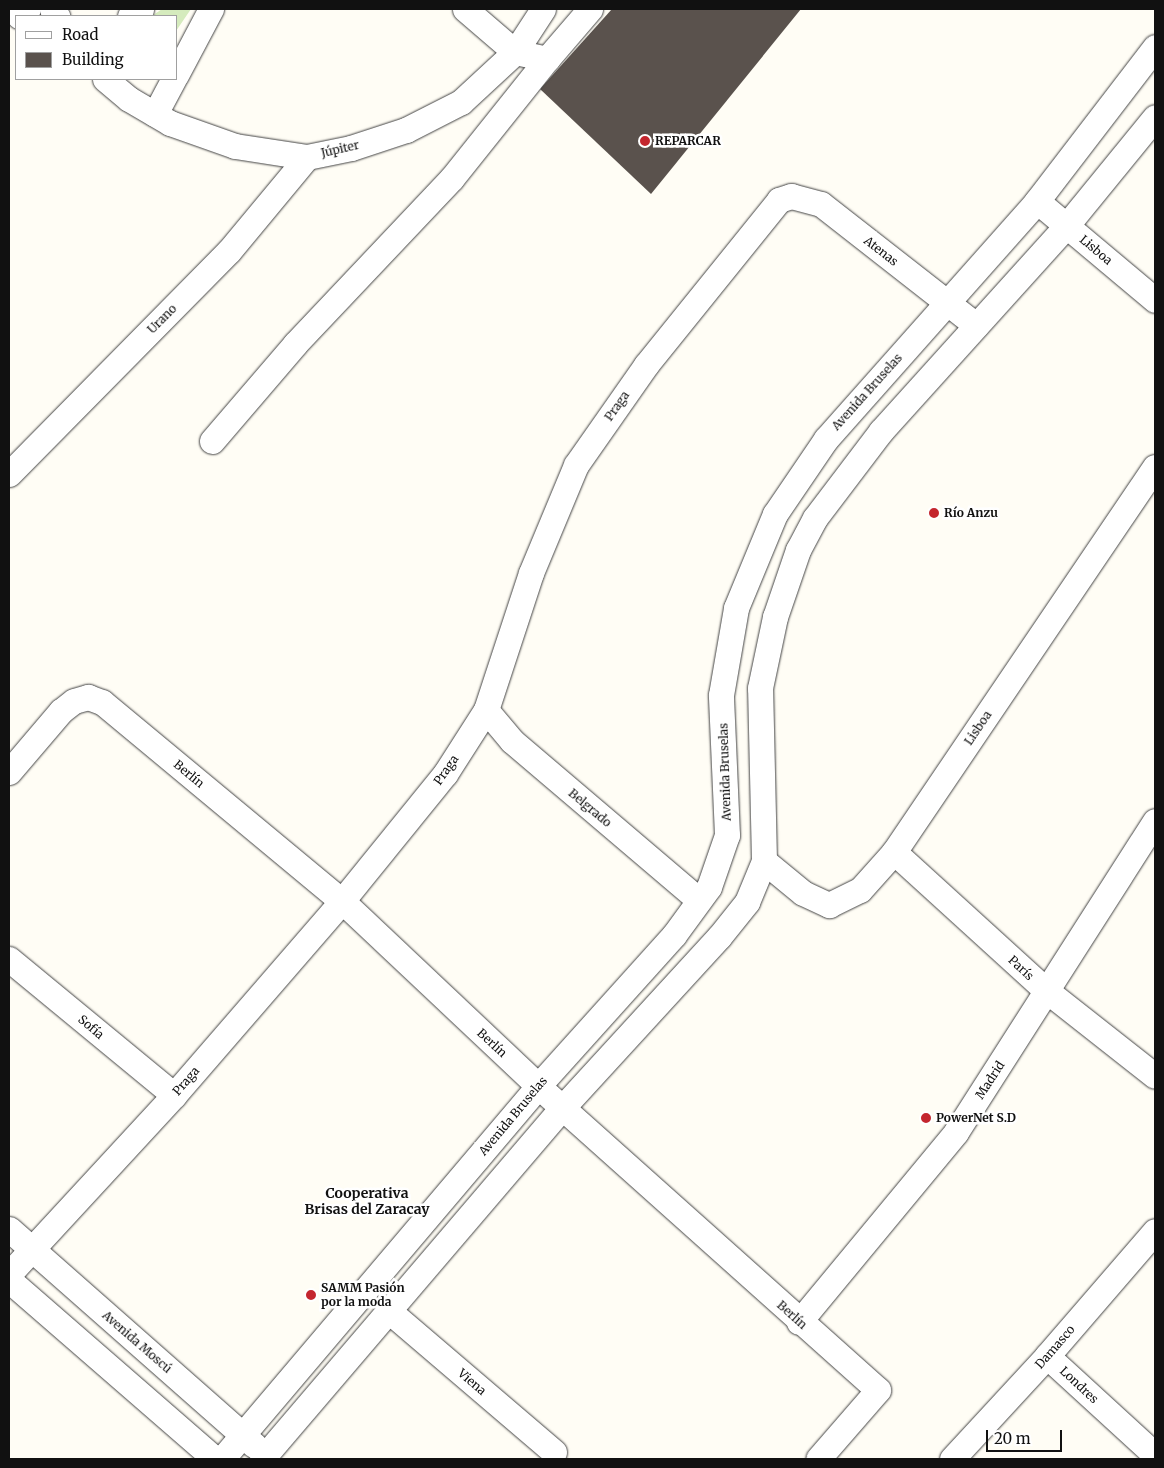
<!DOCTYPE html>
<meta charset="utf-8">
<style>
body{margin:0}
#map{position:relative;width:1164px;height:1468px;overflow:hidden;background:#fffdf5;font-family:Merriweather,serif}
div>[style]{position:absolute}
.green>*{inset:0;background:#d5ebbd}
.building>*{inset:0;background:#5a524d}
.roads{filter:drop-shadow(0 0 1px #444) drop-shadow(0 0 1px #444)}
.minor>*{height:25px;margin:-12.5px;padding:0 12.5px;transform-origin:12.5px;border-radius:12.5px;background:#fff}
.dots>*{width:14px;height:14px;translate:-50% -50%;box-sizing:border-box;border:2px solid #fff;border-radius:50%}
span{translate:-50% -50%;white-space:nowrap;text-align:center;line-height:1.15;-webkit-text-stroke:5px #fff;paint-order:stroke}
.poi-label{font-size:12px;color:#111;font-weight:700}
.left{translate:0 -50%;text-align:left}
.street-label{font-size:12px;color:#111}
.neighbourhood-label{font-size:14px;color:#111;font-weight:700}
.frame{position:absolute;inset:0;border:10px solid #111;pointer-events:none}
.legend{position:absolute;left:15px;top:15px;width:162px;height:65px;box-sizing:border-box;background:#fff;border:1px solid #a0a0a0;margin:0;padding:6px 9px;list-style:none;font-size:15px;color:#111}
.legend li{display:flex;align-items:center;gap:10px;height:25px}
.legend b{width:25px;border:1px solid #a0a0a0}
.scale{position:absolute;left:986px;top:1430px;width:76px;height:22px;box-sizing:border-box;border:2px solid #111;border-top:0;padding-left:6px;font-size:15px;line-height:18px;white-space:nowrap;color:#111;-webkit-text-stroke:4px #fff;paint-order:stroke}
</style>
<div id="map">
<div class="green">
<i style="clip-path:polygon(162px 9px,191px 9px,176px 31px,176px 16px,152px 16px)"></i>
</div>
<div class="building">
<i style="clip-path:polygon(612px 9px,801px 9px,651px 194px,540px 89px)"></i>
</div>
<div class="roads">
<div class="minor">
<i style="left:52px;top:9px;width:9px;rotate:54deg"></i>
<i style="left:465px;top:9px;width:66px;rotate:40.7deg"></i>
<i style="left:515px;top:52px;width:33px;rotate:12deg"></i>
<i style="left:547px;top:59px;width:66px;rotate:-49.3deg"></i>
<i style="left:19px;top:16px;width:11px;rotate:-38deg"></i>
<i style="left:130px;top:16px;width:13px;rotate:-32deg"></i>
<i style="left:176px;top:75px;width:75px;rotate:-62.1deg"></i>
<i style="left:105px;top:79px;width:31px;rotate:40deg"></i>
<i style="left:129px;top:99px;width:48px;rotate:30.3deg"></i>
<i style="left:170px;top:123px;width:69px;rotate:19.5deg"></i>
<i style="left:235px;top:146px;width:73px;rotate:8.7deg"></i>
<i style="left:307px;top:157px;width:45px;rotate:-11.6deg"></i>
<i style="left:351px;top:148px;width:58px;rotate:-18.1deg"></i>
<i style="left:406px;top:130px;width:62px;rotate:-27deg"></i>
<i style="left:461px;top:102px;width:74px;rotate:-42.8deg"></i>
<i style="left:515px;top:52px;width:51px;rotate:-56.9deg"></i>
<i style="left:155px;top:114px;width:40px;rotate:-62deg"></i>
<i style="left:1037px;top:201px;width:154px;rotate:40deg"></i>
<i style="left:212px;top:441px;width:128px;rotate:-49.4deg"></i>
<i style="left:295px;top:344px;width:228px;rotate:-46.6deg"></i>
<i style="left:452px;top:178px;width:152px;rotate:-51.4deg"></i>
<i style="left:9px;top:474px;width:313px;rotate:-45.4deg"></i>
<i style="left:229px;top:251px;width:122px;rotate:-50.3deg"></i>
<i style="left:486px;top:710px;width:40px;rotate:50deg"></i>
<i style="left:512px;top:741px;width:245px;rotate:40.4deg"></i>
<i style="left:9px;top:772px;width:80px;rotate:-49.6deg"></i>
<i style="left:61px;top:711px;width:16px;rotate:-38deg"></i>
<i style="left:74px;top:701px;width:15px;rotate:-16deg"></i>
<i style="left:88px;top:697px;width:15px;rotate:20deg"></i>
<i style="left:102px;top:702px;width:312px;rotate:39.7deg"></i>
<i style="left:342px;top:901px;width:270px;rotate:43.3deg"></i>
<i style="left:538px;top:1086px;width:456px;rotate:41.8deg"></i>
<i style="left:878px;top:1390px;width:91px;rotate:131deg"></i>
<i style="left:894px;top:852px;width:207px;rotate:42.3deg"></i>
<i style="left:1047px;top:991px;width:137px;rotate:38.2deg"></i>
<i style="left:764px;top:861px;width:50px;rotate:39.4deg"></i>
<i style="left:803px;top:893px;width:29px;rotate:25deg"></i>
<i style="left:829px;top:905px;width:34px;rotate:-26deg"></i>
<i style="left:860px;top:890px;width:51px;rotate:-48.2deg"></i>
<i style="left:894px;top:852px;width:465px;rotate:-55.9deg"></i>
<i style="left:9px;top:959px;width:214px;rotate:39.5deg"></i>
<i style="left:9px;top:1229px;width:327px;rotate:41.4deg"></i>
<i style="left:9px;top:1274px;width:243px;rotate:-47.3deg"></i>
<i style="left:174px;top:1095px;width:257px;rotate:-49.1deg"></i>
<i style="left:342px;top:901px;width:164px;rotate:-51deg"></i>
<i style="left:445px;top:774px;width:76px;rotate:-57.4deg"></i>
<i style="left:486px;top:710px;width:144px;rotate:-71.8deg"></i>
<i style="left:531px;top:573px;width:117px;rotate:-67.4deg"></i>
<i style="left:576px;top:465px;width:122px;rotate:-55deg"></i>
<i style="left:646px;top:365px;width:212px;rotate:-51.1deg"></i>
<i style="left:779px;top:200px;width:13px;rotate:-18deg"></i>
<i style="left:791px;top:196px;width:31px;rotate:15deg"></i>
<i style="left:821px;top:204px;width:197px;rotate:38deg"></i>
<i style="left:9px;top:1280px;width:273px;rotate:41deg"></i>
<i style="left:389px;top:1311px;width:217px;rotate:40.5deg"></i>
<i style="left:799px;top:1322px;width:246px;rotate:-50.4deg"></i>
<i style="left:956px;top:1132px;width:369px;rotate:-57.4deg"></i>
<i style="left:1047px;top:1356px;width:147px;rotate:42.5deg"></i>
<i style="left:222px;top:1459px;width:489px;rotate:-49.7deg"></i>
<i style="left:538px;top:1086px;width:203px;rotate:-48deg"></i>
<i style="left:674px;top:935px;width:59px;rotate:-53.9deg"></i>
<i style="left:709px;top:887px;width:55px;rotate:-70.9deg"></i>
<i style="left:727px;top:835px;width:140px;rotate:-92.5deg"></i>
<i style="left:721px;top:695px;width:88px;rotate:-80.2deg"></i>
<i style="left:736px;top:608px;width:102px;rotate:-67.5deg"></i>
<i style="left:775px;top:514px;width:91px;rotate:-55.8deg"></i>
<i style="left:826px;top:439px;width:318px;rotate:-48.4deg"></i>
<i style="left:1037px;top:201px;width:194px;rotate:-52.5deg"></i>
<i style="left:262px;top:1459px;width:463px;rotate:-49.5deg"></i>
<i style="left:563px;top:1107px;width:231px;rotate:-47.5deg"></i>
<i style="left:719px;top:937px;width:45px;rotate:-51.3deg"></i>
<i style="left:747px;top:902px;width:44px;rotate:-67.5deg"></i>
<i style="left:764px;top:861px;width:173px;rotate:-91.3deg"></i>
<i style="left:760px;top:688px;width:73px;rotate:-78.1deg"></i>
<i style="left:775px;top:617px;width:71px;rotate:-71.1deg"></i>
<i style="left:798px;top:550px;width:36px;rotate:-62deg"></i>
<i style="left:815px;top:518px;width:109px;rotate:-52.8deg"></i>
<i style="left:881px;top:431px;width:278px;rotate:-47.9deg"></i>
<i style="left:1067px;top:225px;width:139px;rotate:-50.8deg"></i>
<i style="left:952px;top:1459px;width:140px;rotate:-47.3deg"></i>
<i style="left:1047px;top:1356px;width:165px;rotate:-49.2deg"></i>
</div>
</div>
<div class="dots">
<i style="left:645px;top:141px;background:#c4262e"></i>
<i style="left:934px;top:513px;background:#c4262e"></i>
<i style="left:926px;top:1118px;background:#c4262e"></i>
<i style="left:311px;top:1295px;background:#c4262e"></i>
</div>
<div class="poi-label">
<span class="left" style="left:655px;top:141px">REPARCAR</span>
<span class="left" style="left:944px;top:513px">Río Anzu</span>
<span class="left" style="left:936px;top:1118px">PowerNet S.D</span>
<span class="left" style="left:321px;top:1295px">SAMM Pasión<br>por la moda</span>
</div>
<div class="street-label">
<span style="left:340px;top:149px;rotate:-13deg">Júpiter</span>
<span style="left:1096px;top:250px;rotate:40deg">Lisboa</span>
<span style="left:881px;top:251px;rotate:38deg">Atenas</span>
<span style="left:162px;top:319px;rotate:-45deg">Urano</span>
<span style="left:867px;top:392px;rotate:-48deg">Avenida Bruselas</span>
<span style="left:617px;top:406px;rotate:-55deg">Praga</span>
<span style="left:978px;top:728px;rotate:-56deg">Lisboa</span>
<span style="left:446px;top:770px;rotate:-55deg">Praga</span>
<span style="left:725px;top:772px;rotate:-92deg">Avenida Bruselas</span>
<span style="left:189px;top:774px;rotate:40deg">Berlín</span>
<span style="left:590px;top:808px;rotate:40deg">Belgrado</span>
<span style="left:1021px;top:968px;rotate:43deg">París</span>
<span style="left:91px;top:1027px;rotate:40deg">Sofía</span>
<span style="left:492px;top:1043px;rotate:43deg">Berlín</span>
<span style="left:990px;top:1080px;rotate:-57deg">Madrid</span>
<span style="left:186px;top:1081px;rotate:-49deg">Praga</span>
<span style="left:513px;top:1116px;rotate:-50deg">Avenida Bruselas</span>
<span style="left:792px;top:1315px;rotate:42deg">Berlín</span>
<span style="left:137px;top:1342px;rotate:41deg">Avenida Moscú</span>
<span style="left:1055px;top:1347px;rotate:-49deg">Damasco</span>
<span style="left:472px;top:1382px;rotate:41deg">Viena</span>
<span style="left:1079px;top:1385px;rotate:43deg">Londres</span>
</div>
<div class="neighbourhood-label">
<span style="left:367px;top:1201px">Cooperativa<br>Brisas del Zaracay</span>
</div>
<div class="frame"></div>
<ul class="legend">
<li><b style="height:6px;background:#fff"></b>Road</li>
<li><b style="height:14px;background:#5a524d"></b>Building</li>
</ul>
<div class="scale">20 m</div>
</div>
